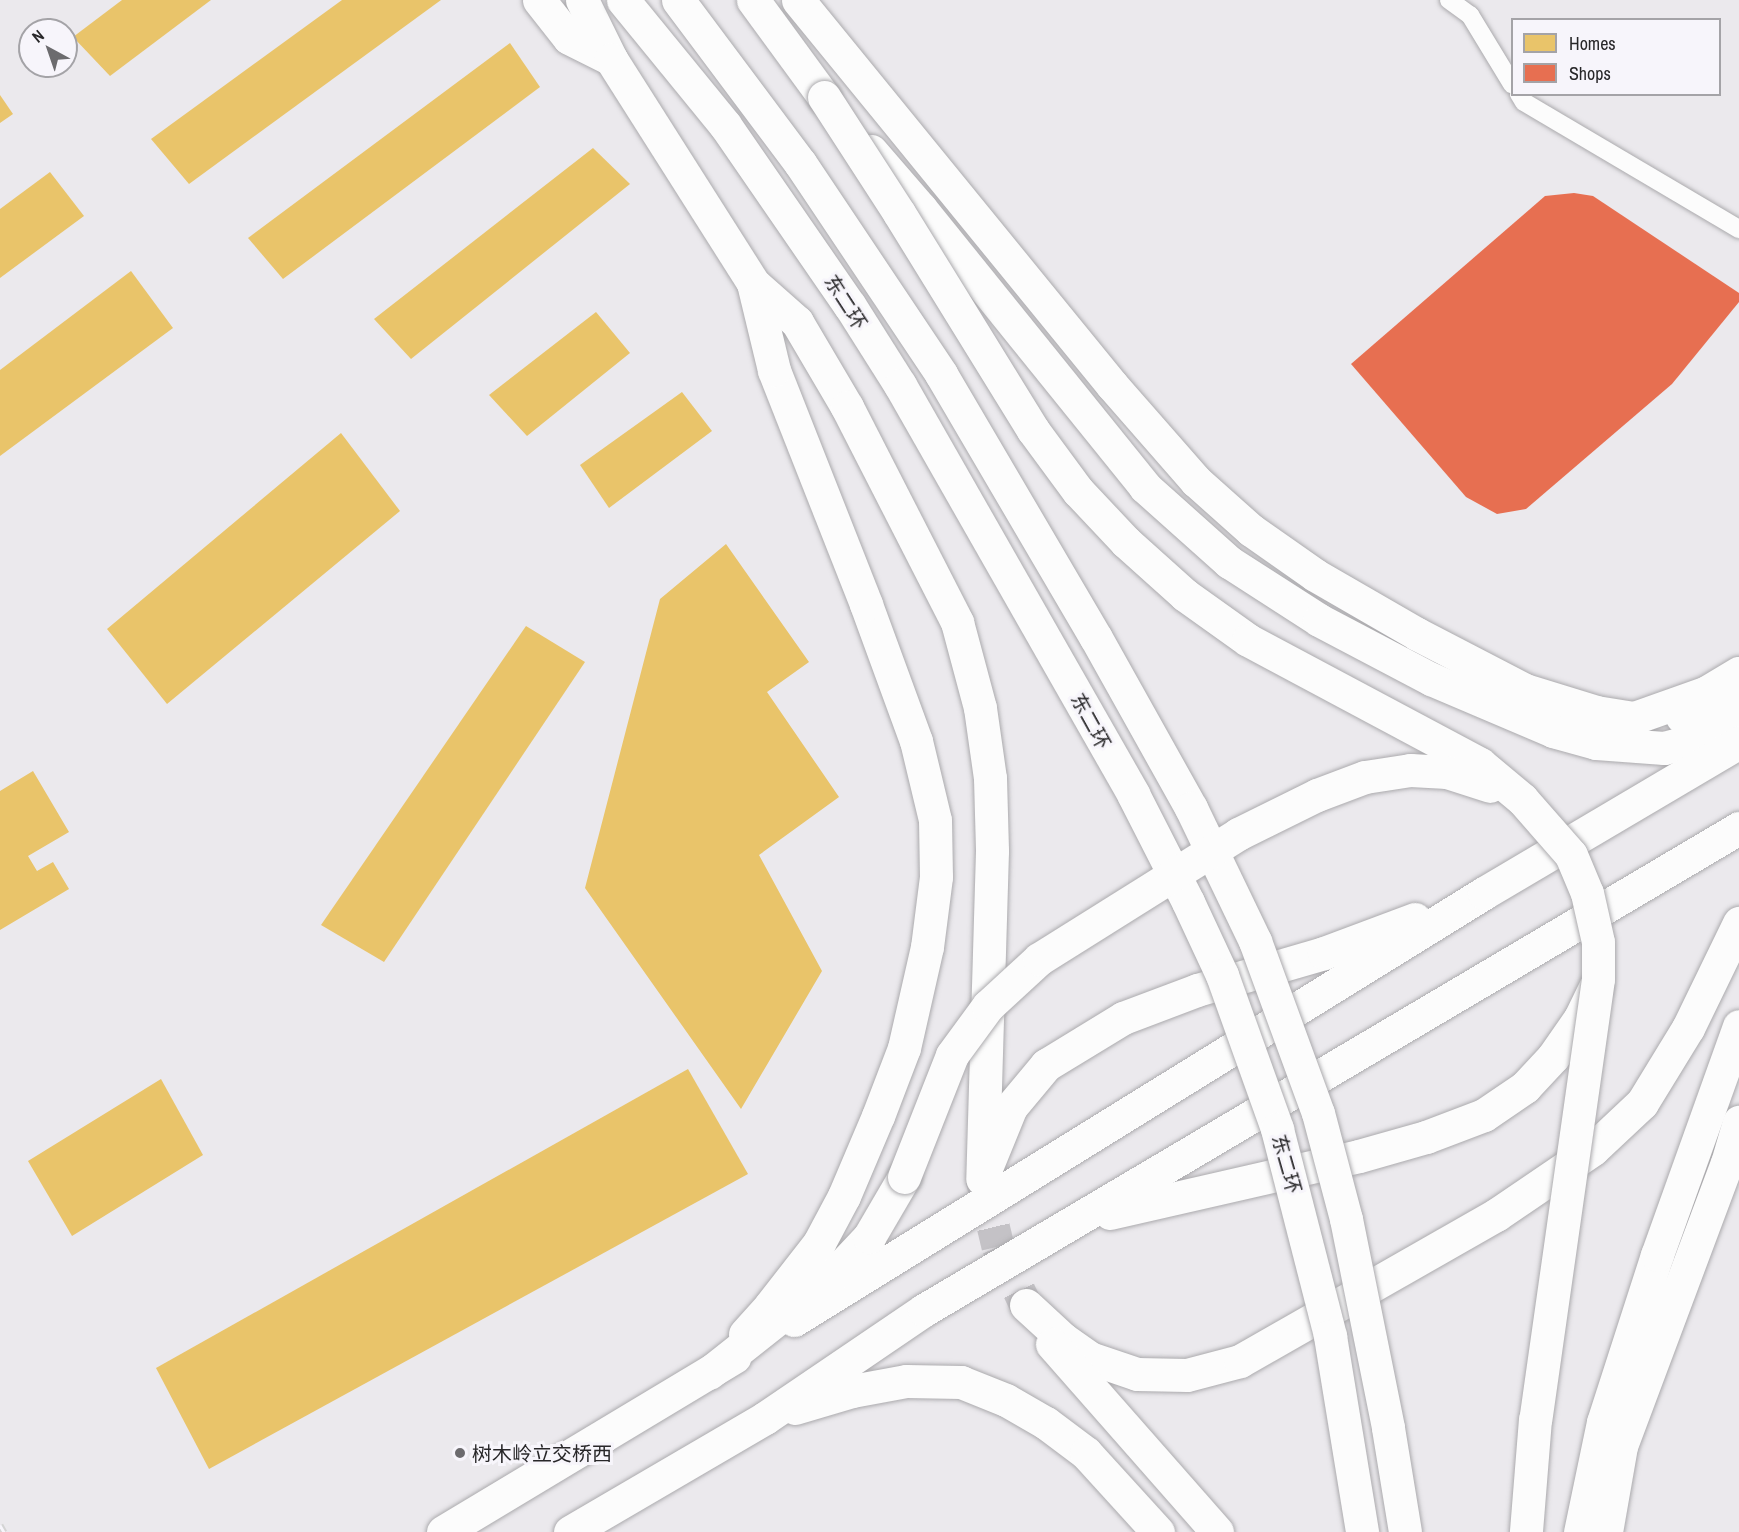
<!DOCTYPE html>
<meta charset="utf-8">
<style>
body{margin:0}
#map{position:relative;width:1739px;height:1532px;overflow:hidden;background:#ebe9ed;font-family:"Archivo Narrow","Noto Sans SC",sans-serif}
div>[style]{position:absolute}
.homes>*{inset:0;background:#e9c46a}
.shops>*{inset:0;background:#e76f51}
.trunk-tunnel>*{height:33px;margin-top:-16.5px;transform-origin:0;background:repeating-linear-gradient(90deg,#c4c2c6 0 33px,transparent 0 49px)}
.roads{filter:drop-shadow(0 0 2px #abaaad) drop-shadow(0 0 2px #abaaad)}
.service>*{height:18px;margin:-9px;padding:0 9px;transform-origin:9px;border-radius:9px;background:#fcfcfc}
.tertiary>*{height:33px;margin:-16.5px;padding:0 16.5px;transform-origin:16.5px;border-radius:16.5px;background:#fcfcfc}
.primary>*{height:33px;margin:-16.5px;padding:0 16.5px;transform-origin:16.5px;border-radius:16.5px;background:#fcfcfc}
.trunk>*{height:33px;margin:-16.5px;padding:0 16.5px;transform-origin:16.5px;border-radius:16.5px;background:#fcfcfc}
.rail>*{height:7px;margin-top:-3.5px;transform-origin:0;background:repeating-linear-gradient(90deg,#f7f5fb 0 14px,#d4d4d4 0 28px);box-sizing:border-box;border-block:2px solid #d4d4d4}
.bridges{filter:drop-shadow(0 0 2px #abaaad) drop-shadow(0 0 2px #abaaad)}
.trunk-bridge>*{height:33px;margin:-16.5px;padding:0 16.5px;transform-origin:16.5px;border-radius:16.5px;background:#fcfcfc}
.dots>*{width:16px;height:16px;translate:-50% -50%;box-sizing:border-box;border:3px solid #f7f5fb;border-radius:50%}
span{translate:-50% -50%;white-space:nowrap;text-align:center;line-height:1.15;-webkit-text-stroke:6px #f7f5fb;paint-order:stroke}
.street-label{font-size:20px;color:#282729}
.poi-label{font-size:20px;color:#282729}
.left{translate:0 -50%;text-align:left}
.legend{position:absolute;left:1511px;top:18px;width:210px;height:78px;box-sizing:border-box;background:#f7f5fb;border:2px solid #a4a3a7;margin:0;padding:8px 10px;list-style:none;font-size:18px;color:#282729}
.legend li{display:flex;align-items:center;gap:12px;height:30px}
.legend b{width:30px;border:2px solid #a4a3a7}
.north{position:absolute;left:18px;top:18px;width:60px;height:60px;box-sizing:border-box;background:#f7f5fb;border:2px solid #a4a3a7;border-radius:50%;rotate:320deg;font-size:16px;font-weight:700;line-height:24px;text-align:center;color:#282729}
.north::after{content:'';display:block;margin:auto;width:21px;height:27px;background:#6c6b6e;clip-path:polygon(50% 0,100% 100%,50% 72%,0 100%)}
</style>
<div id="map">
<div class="homes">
<i style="clip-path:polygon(122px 0,211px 0,110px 76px,73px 37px)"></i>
<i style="clip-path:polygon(342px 0,441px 0,189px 184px,151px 139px)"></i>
<i style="clip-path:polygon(510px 43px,540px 87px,283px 279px,248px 238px)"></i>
<i style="clip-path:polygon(0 95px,13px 114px,0 123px)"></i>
<i style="clip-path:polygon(593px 148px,630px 184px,411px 359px,374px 319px)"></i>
<i style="clip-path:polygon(50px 172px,84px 216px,0 278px,0 209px)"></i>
<i style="clip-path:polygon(131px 271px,173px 328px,0 456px,0 370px)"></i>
<i style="clip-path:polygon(596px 312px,630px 353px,527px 436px,489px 395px)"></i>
<i style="clip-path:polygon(682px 392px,712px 431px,609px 508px,580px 465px)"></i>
<i style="clip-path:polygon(341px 433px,400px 511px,167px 704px,107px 629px)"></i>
<i style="clip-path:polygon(726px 544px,809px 662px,767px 692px,839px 797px,759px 855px,822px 971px,741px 1109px,585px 888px,660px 599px)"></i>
<i style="clip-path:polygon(526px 626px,585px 662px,384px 962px,321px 925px)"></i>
<i style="clip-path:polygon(33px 771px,69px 832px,28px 856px,37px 871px,53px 862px,69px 889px,0 930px,0 791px)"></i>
<i style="clip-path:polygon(688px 1069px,748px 1174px,209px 1469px,156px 1368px)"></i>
<i style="clip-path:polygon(161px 1079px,203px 1155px,72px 1236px,28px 1161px)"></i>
</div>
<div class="shops">
<i style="clip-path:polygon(1574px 193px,1593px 196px,1739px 293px,1739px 302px,1672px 384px,1526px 509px,1497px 514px,1466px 497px,1351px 364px,1545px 196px)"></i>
</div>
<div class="trunk-tunnel">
<i style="left:982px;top:1179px;width:69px;rotate:76.6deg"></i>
<i style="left:998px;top:1246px;width:65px;rotate:64.6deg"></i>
</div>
<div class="roads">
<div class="service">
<i style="left:1449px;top:0;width:26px;rotate:36deg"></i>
<i style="left:1470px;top:15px;width:81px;rotate:58.7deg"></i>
<i style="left:1519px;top:94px;width:9px;rotate:58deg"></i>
<i style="left:1524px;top:102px;width:250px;rotate:30.6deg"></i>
</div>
<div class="tertiary">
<i style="left:539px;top:0;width:48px;rotate:51.7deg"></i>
<i style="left:569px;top:38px;width:47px;rotate:26.6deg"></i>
<i style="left:798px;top:0;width:497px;rotate:50.8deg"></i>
<i style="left:1112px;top:385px;width:128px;rotate:48.8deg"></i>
<i style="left:1196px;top:481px;width:74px;rotate:41.7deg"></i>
<i style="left:1251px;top:530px;width:78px;rotate:35.1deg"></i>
<i style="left:1315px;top:575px;width:118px;rotate:30deg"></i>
<i style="left:1417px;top:634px;width:122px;rotate:27.4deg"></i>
<i style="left:1525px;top:690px;width:74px;rotate:17.2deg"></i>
<i style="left:1596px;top:712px;width:38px;rotate:9deg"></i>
<i style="left:1634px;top:718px;width:77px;rotate:-19.6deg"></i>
<i style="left:1707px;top:692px;width:37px;rotate:-31deg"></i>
<i style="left:1682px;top:717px;width:58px;rotate:-11.9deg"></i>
<i style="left:1606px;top:1532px;width:87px;rotate:-80.1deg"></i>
<i style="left:1621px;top:1446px;width:302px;rotate:-69.5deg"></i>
<i style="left:1727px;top:1163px;width:43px;rotate:-73.7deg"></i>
</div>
<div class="primary">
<i style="left:871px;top:151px;width:77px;rotate:49.2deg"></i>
<i style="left:921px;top:209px;width:357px;rotate:51.1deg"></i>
<i style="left:1145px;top:487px;width:113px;rotate:41.8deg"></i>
<i style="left:1229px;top:562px;width:107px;rotate:32.8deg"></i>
<i style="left:1319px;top:620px;width:127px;rotate:27.8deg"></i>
<i style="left:1431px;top:679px;width:133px;rotate:23.1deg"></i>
<i style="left:1553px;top:731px;width:45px;rotate:15.6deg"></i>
<i style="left:1596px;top:743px;width:68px;rotate:4.2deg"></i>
<i style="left:1664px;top:748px;width:78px;rotate:-14.9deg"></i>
<i style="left:984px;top:1173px;width:71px;rotate:-67.8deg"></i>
<i style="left:1011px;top:1107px;width:55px;rotate:-50.2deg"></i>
<i style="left:1046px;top:1065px;width:90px;rotate:-31.4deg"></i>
<i style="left:1123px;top:1018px;width:79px;rotate:-20.7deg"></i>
<i style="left:1197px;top:990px;width:132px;rotate:-16.2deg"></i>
<i style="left:1324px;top:953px;width:97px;rotate:-20.5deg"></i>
<i style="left:1110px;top:1213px;width:255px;rotate:-12.9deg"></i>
<i style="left:1359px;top:1156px;width:70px;rotate:-15.8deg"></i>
<i style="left:1426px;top:1137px;width:62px;rotate:-20.8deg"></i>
<i style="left:1484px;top:1115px;width:50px;rotate:-34.3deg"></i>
<i style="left:1525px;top:1087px;width:41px;rotate:-47deg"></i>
<i style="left:1553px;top:1057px;width:47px;rotate:-55.3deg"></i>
<i style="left:1580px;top:1018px;width:34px;rotate:-64deg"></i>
<i style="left:794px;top:1320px;width:811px;rotate:-31.75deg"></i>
<i style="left:1484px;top:893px;width:296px;rotate:-30.6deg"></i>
<i style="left:745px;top:1334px;width:38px;rotate:-48deg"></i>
<i style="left:770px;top:1306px;width:80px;rotate:-52.1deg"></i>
<i style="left:819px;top:1243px;width:53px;rotate:-62deg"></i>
<i style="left:844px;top:1196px;width:87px;rotate:-67deg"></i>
<i style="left:878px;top:1116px;width:73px;rotate:-69.1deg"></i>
<i style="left:904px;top:1048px;width:104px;rotate:-77.2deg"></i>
<i style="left:927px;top:947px;width:71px;rotate:-82.7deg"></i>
<i style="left:936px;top:877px;width:57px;rotate:-91deg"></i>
<i style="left:935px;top:820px;width:81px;rotate:-103.5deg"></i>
<i style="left:916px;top:741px;width:146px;rotate:-110.1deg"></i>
<i style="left:866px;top:604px;width:251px;rotate:-111.5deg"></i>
<i style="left:774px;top:370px;width:89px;rotate:-103.6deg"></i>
<i style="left:795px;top:1408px;width:59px;rotate:-16.6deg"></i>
<i style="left:852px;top:1391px;width:55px;rotate:-10.5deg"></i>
<i style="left:906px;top:1381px;width:55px;rotate:1deg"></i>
<i style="left:961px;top:1382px;width:48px;rotate:21.8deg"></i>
<i style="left:1006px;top:1400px;width:46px;rotate:29.9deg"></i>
<i style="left:1046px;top:1423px;width:50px;rotate:36.9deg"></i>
<i style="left:1086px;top:1453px;width:107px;rotate:47.7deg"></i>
<i style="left:443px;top:1532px;width:340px;rotate:-31deg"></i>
<i style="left:570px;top:1532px;width:226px;rotate:-30.3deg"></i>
<i style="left:765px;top:1418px;width:192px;rotate:-34.2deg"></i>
<i style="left:924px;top:1310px;width:947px;rotate:-30.6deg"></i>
<i style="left:1580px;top:1532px;width:112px;rotate:-78.2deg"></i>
<i style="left:1603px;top:1422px;width:176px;rotate:-72.1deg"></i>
<i style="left:1657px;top:1255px;width:243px;rotate:-70.3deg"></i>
</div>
<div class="trunk">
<i style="left:582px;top:0;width:66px;rotate:63.8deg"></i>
<i style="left:611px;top:59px;width:265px;rotate:57.6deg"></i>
<i style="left:753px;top:283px;width:59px;rotate:41.6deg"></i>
<i style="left:797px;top:322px;width:99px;rotate:59.5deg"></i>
<i style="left:847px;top:407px;width:242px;rotate:62.9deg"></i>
<i style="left:957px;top:622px;width:89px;rotate:75deg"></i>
<i style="left:980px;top:708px;width:71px;rotate:81.9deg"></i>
<i style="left:990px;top:778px;width:73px;rotate:88.4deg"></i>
<i style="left:992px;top:851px;width:328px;rotate:91.7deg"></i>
<i style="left:753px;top:0;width:120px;rotate:53.8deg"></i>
<i style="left:1026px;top:1305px;width:50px;rotate:42.6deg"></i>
<i style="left:1063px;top:1339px;width:33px;rotate:35deg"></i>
<i style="left:1090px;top:1358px;width:50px;rotate:18.8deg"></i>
<i style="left:1137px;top:1374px;width:50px;rotate:1.1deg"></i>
<i style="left:1187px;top:1375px;width:55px;rotate:-14.8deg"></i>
<i style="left:1240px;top:1361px;width:295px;rotate:-29.7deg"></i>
<i style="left:1496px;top:1215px;width:117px;rotate:-34.2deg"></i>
<i style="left:1593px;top:1149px;width:67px;rotate:-43.2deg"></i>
<i style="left:1642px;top:1103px;width:88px;rotate:-58.5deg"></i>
<i style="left:1688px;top:1028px;width:117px;rotate:-64.1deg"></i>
<i style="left:1052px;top:1344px;width:250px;rotate:48.7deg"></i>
<i style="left:709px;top:1373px;width:161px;rotate:-38.4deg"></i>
<i style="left:835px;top:1273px;width:50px;rotate:-46.6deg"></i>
<i style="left:869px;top:1237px;width:69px;rotate:-59.7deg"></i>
</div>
</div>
<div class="rail">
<i style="left:0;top:1525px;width:8px;rotate:60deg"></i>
</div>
<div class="bridges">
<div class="trunk-bridge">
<i style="left:623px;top:0;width:161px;rotate:50.8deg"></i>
<i style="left:725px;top:125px;width:220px;rotate:55.4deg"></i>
<i style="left:850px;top:306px;width:93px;rotate:57.7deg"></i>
<i style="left:900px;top:385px;width:471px;rotate:60.3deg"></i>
<i style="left:1133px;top:794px;width:121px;rotate:63deg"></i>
<i style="left:1188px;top:902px;width:81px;rotate:65deg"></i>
<i style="left:1222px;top:975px;width:164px;rotate:70.3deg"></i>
<i style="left:1277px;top:1129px;width:214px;rotate:75.6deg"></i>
<i style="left:1330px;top:1336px;width:199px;rotate:80.7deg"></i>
<i style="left:678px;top:0;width:204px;rotate:53.2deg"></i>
<i style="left:800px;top:163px;width:254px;rotate:56.2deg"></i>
<i style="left:941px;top:374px;width:306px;rotate:59.6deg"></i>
<i style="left:1096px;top:638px;width:195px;rotate:60.8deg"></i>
<i style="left:1191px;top:808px;width:148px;rotate:64.3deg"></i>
<i style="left:1255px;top:941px;width:183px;rotate:69.9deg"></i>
<i style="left:1318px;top:1113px;width:110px;rotate:75.2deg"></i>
<i style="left:1346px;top:1219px;width:213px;rotate:78.6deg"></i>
<i style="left:1388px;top:1428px;width:105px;rotate:80.7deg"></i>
<i style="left:824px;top:97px;width:138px;rotate:57.1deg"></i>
<i style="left:899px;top:213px;width:255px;rotate:58.3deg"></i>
<i style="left:1033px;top:430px;width:76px;rotate:53.6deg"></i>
<i style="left:1078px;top:491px;width:70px;rotate:46.7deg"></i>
<i style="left:1126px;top:542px;width:79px;rotate:41.9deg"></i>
<i style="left:1185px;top:595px;width:77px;rotate:35.5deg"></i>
<i style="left:1248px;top:640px;width:263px;rotate:28.1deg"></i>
<i style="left:1480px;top:764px;width:55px;rotate:39.8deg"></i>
<i style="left:1522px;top:799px;width:74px;rotate:48.8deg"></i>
<i style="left:1571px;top:855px;width:41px;rotate:67.2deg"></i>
<i style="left:1587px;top:893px;width:50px;rotate:77.3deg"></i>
<i style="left:1598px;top:942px;width:37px;rotate:90deg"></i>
<i style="left:1598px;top:979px;width:444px;rotate:98.1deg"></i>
<i style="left:1535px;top:1419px;width:113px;rotate:94.6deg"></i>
<i style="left:904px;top:1177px;width:131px;rotate:-68.5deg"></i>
<i style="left:952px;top:1055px;width:61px;rotate:-53.7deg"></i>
<i style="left:988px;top:1006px;width:69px;rotate:-42.7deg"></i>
<i style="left:1039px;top:959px;width:235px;rotate:-32.1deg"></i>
<i style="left:1238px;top:834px;width:88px;rotate:-26.3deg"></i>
<i style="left:1317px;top:795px;width:51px;rotate:-20.6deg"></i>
<i style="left:1365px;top:777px;width:46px;rotate:-8.8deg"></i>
<i style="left:1410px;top:770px;width:37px;rotate:3deg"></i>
<i style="left:1447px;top:772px;width:45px;rotate:18deg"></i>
</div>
</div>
<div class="dots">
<i style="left:460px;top:1453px;background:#6c6b6e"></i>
</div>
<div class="street-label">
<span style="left:846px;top:302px;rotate:57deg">东二环</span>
<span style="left:1091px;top:721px;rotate:61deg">东二环</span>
<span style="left:1287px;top:1164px;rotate:74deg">东二环</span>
</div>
<div class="poi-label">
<span class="left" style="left:472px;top:1453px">树木岭立交桥西</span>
</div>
<ul class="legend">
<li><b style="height:16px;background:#e9c46a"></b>Homes</li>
<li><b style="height:16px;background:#e76f51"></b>Shops</li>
</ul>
<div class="north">N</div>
</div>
